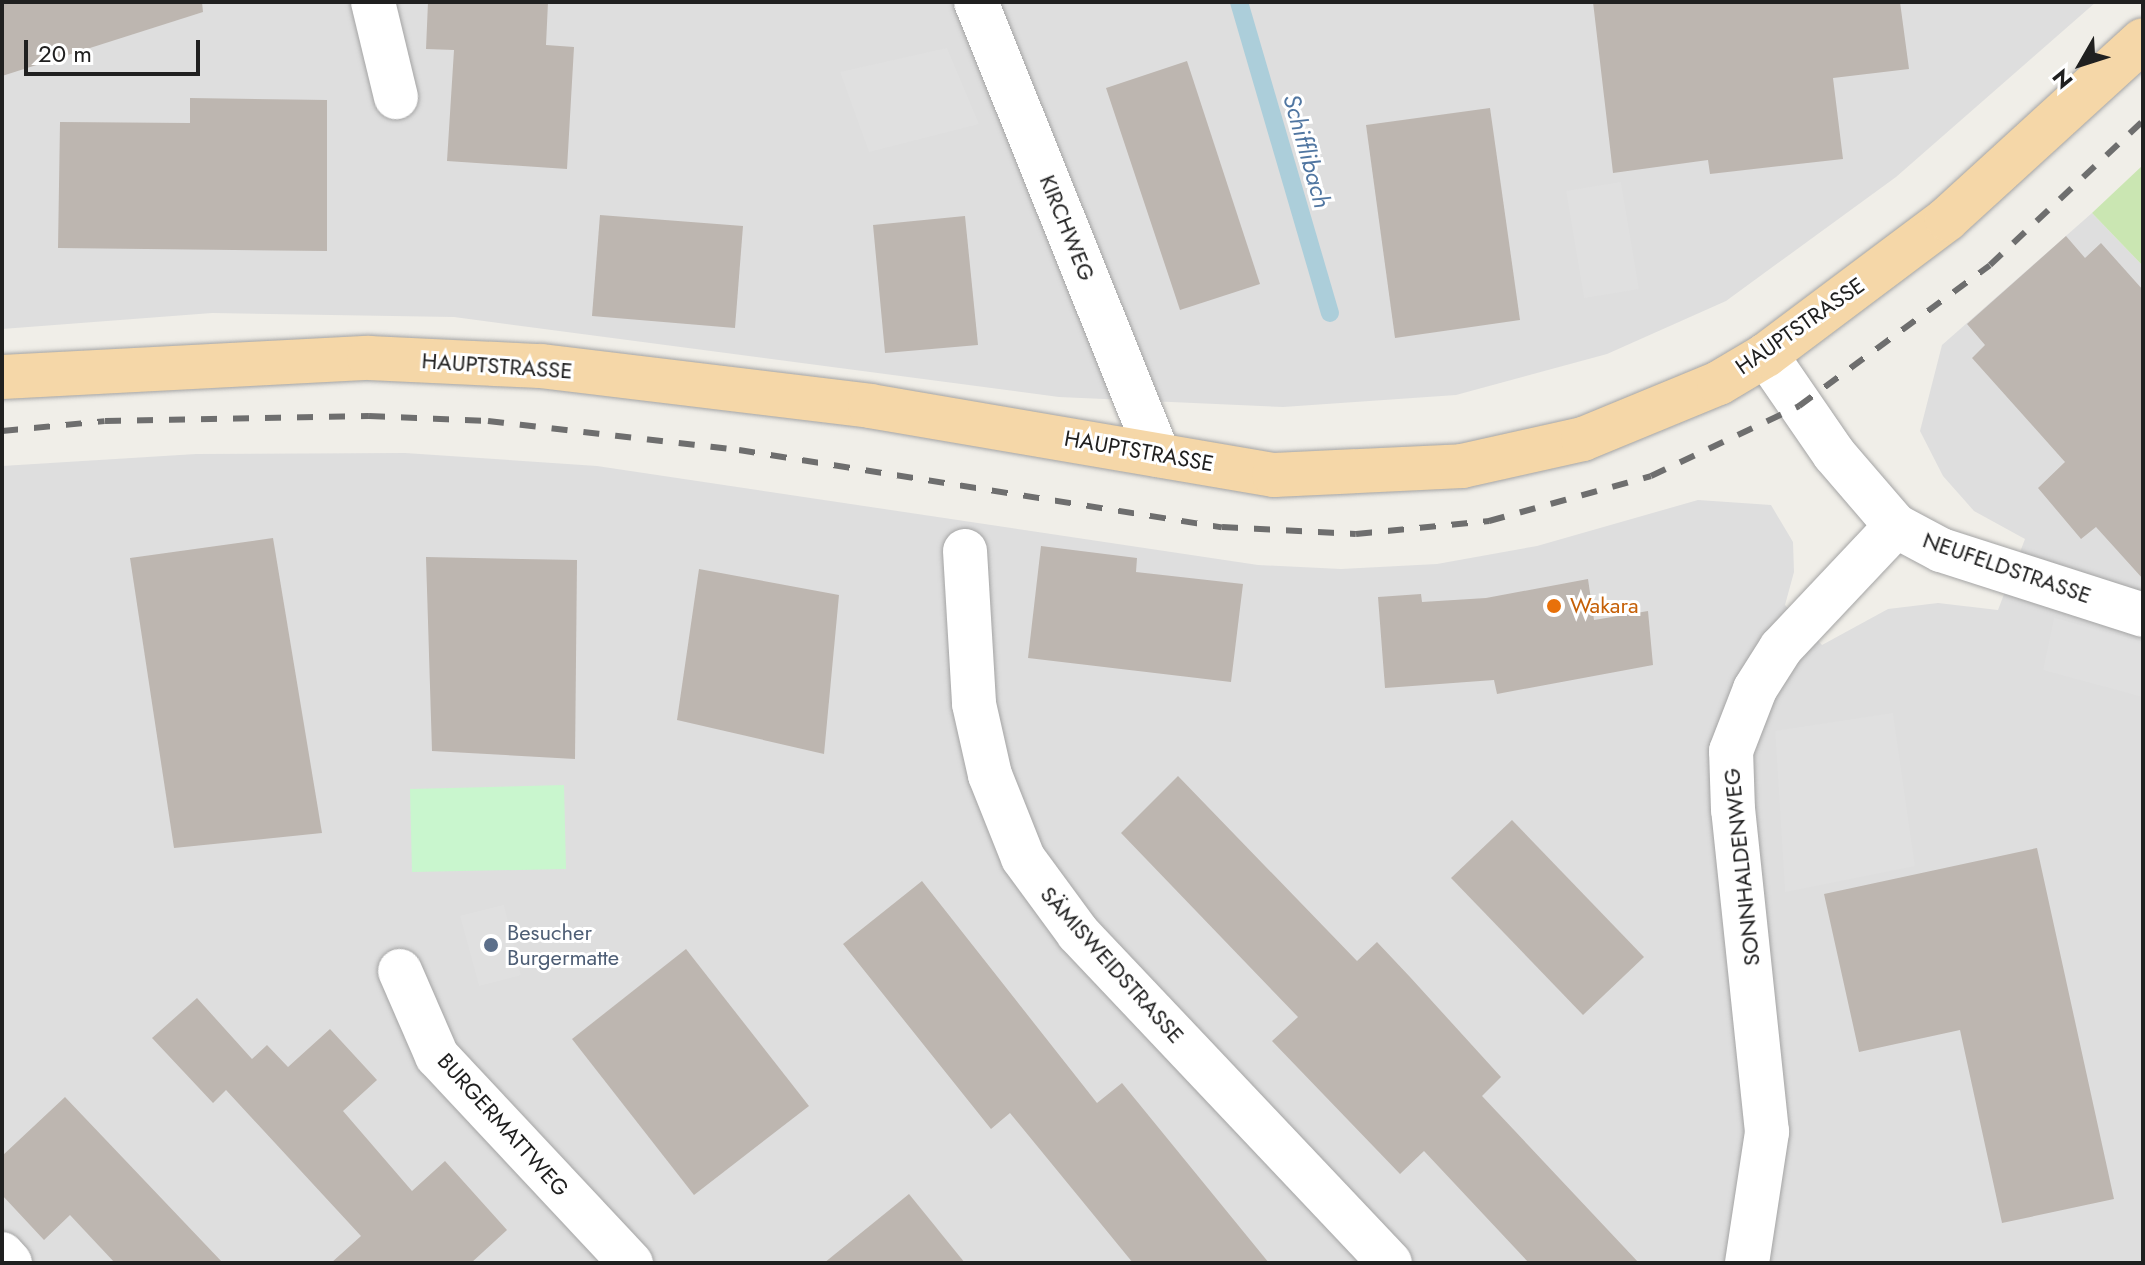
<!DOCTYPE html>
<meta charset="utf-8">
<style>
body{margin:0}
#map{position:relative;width:2145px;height:1265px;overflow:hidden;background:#f0eee8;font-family:Jost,sans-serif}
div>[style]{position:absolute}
.residential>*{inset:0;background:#dedede}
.grass>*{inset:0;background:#cae6b2}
.park>*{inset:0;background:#c9f6ce}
.parking>*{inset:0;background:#e0e0e0}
.stream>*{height:18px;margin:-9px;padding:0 9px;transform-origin:9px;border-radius:9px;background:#acceda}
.building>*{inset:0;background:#bdb6b0}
.roads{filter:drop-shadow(0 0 2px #a4a4a4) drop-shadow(0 0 2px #a4a4a4)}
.minor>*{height:44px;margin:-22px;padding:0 22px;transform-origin:22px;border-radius:22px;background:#fff}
.major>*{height:44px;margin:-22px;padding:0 22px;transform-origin:22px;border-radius:22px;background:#f5d7a8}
.rail>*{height:6px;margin-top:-3px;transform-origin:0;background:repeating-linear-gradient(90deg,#6e6e6e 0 16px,transparent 0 32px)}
.dots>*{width:22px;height:22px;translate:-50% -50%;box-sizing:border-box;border:4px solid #fff;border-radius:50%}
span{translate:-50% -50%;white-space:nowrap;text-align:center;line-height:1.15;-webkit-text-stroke:6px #fff;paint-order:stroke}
.street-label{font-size:22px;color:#202020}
.food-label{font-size:22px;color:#c56008}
.left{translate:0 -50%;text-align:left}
.service-label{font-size:22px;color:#4e5e75}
.water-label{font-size:24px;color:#5076a1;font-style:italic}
.frame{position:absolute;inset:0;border:4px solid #202020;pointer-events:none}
.north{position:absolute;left:2041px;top:24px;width:80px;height:80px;-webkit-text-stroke:6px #fff;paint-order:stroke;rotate:231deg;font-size:22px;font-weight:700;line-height:32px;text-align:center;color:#202020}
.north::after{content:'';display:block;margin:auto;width:28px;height:36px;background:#202020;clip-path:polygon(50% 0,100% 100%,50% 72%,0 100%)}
.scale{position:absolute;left:24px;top:40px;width:176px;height:36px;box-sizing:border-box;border:4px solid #202020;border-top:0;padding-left:10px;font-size:24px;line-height:28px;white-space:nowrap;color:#202020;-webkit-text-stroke:6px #fff;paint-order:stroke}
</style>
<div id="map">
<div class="residential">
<i style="clip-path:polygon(2px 2px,2096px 2px,1896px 177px,1726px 301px,1607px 354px,1456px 395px,1283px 407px,1059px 397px,454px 317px,212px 313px,2px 329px)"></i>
<i style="clip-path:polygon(2092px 213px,2143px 266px,2143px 1263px,2px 1263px,2px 466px,196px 454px,405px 453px,597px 466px,1258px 565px,1341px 569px,1437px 564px,1537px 546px,1698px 500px,1771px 505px,1793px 542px,1794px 572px,1785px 605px,1822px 645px,1888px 609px,1938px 603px,1998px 610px,2025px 539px,1974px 511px,1943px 476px,1920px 431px,1942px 345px)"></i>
</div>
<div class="grass">
<i style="clip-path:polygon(2143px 165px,2143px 266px,2092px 213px)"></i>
</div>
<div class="park">
<i style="clip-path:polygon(564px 785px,566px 869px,412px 872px,410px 789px)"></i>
</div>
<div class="parking">
<i style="clip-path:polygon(947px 48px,979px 124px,869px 152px,840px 72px)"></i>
<i style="clip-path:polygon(1621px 182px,1639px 289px,1584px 298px,1566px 191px)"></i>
<i style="clip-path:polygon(2054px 618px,2143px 642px,2143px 697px,2043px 670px)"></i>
<i style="clip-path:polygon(1893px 713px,1915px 866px,1785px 892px,1775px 731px)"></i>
<i style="clip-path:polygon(504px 905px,521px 975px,479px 986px,460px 916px)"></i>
</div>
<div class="stream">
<i style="left:1239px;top:2px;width:324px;rotate:73.7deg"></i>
</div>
<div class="building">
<i style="clip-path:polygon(2px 2px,202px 2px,203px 12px,2px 76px)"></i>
<i style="clip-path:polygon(428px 2px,548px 2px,546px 45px,574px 47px,567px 169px,447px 161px,454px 50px,426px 49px)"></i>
<i style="clip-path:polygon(1593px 2px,1900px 2px,1909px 69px,1833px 78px,1843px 159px,1710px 174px,1708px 160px,1613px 173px)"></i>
<i style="clip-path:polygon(1187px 61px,1260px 284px,1180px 310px,1106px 88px)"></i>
<i style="clip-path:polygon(190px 98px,327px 100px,327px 251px,58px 248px,60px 122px,190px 123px)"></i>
<i style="clip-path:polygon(1490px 108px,1520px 320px,1395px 338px,1366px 125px)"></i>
<i style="clip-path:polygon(600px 215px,743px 226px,735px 328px,592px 316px)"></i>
<i style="clip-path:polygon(965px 216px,978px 345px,885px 353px,873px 225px)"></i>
<i style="clip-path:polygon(2066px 236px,2085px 258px,2101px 243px,2143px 290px,2143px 579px,2096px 527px,2081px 539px,2038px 488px,2065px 462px,1972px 358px,1985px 345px,1967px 324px)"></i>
<i style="clip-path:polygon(273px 538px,322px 833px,174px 848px,130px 558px)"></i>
<i style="clip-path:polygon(1041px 546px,1137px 558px,1136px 572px,1243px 584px,1231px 682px,1028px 658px)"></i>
<i style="clip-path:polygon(426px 557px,577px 560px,575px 759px,432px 751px)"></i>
<i style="clip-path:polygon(699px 569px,839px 595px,824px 754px,677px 720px)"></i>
<i style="clip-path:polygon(1588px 579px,1594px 620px,1648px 611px,1653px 665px,1497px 694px,1494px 680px,1385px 688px,1378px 597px,1421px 594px,1422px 602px,1486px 598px)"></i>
<i style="clip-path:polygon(1178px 776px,1357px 961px,1377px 942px,1410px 977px,1501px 1077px,1482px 1096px,1639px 1263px,1529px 1263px,1424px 1151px,1400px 1174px,1272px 1041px,1298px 1017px,1121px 833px)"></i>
<i style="clip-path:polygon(1512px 820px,1644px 957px,1583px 1015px,1451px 878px)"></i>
<i style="clip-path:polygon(2037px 848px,2114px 1199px,2002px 1223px,1960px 1030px,1859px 1052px,1824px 894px)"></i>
<i style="clip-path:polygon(922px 881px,1097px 1103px,1122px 1083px,1269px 1263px,1133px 1263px,1010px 1113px,991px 1129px,843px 944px)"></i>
<i style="clip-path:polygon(686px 949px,809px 1106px,694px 1195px,572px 1039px)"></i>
<i style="clip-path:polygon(197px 998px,252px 1059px,267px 1045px,288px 1067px,330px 1029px,377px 1080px,343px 1111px,412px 1191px,445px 1161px,507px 1230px,471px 1263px,331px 1263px,361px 1236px,226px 1090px,213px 1103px,152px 1038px)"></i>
<i style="clip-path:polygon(65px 1097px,223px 1263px,115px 1263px,70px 1215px,44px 1240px,2px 1195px,2px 1156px)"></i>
<i style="clip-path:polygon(909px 1194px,965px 1263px,824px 1263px)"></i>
</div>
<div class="roads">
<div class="minor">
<i style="left:373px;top:2px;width:98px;rotate:76.4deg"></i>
<i style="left:976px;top:2px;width:488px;rotate:68.1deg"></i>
<i style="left:1766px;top:355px;width:120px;rotate:55.5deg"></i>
<i style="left:1834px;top:454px;width:95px;rotate:49.3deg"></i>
<i style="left:1896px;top:526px;width:51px;rotate:28.1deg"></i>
<i style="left:1941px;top:550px;width:212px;rotate:17.8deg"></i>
<i style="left:965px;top:551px;width:153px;rotate:86.6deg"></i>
<i style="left:974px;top:704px;width:73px;rotate:77.3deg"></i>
<i style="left:990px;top:775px;width:89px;rotate:68.3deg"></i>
<i style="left:1023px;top:858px;width:93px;rotate:53.7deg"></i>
<i style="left:1078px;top:933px;width:454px;rotate:46.6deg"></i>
<i style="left:400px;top:971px;width:93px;rotate:66.5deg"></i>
<i style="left:437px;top:1056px;width:284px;rotate:46.9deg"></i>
<i style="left:2px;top:1254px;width:12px;rotate:48deg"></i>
<i style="left:1747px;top:1263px;width:133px;rotate:-81.3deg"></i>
<i style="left:1767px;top:1132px;width:324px;rotate:-96deg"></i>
<i style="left:1733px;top:810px;width:59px;rotate:-91.9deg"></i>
<i style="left:1731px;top:751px;width:66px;rotate:-68.8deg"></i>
<i style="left:1755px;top:689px;width:49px;rotate:-57.6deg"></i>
<i style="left:1781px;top:648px;width:168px;rotate:-46.7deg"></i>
</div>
<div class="major">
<i style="left:2px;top:377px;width:367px;rotate:-3deg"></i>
<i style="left:369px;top:358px;width:172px;rotate:2.7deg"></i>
<i style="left:541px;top:366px;width:331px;rotate:6.9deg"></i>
<i style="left:870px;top:406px;width:410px;rotate:9.7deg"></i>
<i style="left:1274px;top:475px;width:188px;rotate:-2.7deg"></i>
<i style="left:1462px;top:466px;width:124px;rotate:-12.6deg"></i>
<i style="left:1583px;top:439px;width:147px;rotate:-22.4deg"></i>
<i style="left:1719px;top:383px;width:55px;rotate:-30.8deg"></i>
<i style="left:1766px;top:355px;width:226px;rotate:-36.9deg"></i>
<i style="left:1947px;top:219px;width:265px;rotate:-42.4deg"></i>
</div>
</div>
<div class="rail">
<i style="left:2px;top:431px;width:103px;rotate:-5.5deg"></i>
<i style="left:105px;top:421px;width:264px;rotate:-1.1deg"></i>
<i style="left:369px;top:416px;width:119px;rotate:2.4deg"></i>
<i style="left:488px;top:421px;width:253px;rotate:6.6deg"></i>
<i style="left:739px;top:450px;width:489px;rotate:9.1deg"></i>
<i style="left:1222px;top:527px;width:134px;rotate:3deg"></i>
<i style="left:1356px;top:534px;width:134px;rotate:-5.6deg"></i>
<i style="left:1489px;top:521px;width:168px;rotate:-15.5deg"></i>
<i style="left:1651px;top:476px;width:164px;rotate:-25.3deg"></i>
<i style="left:1799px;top:406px;width:237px;rotate:-36.4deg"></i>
<i style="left:1990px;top:265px;width:210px;rotate:-43.3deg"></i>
</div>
<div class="dots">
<i style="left:1554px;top:606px;background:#e8710a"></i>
<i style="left:491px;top:945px;background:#5c6f8a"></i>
</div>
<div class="street-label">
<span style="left:1067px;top:228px;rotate:68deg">KIRCHWEG</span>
<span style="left:1800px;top:326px;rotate:-35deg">HAUPTSTRASSE</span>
<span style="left:497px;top:366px;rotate:4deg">HAUPTSTRASSE</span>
<span style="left:1139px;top:451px;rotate:10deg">HAUPTSTRASSE</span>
<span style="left:2007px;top:568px;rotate:19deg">NEUFELDSTRASSE</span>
<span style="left:1742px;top:867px;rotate:-96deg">SONNHALDENWEG</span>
<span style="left:1112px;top:965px;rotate:48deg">SÄMISWEIDSTRASSE</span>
<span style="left:503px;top:1125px;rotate:48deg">BURGERMATTWEG</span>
</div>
<div class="food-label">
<span class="left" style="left:1570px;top:606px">Wakara</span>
</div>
<div class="service-label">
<span class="left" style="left:507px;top:945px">Besucher<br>Burgermatte</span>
</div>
<div class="water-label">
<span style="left:1307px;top:151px;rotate:74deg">Schifflibach</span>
</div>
<div class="frame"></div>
<div class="north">N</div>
<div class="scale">20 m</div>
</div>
